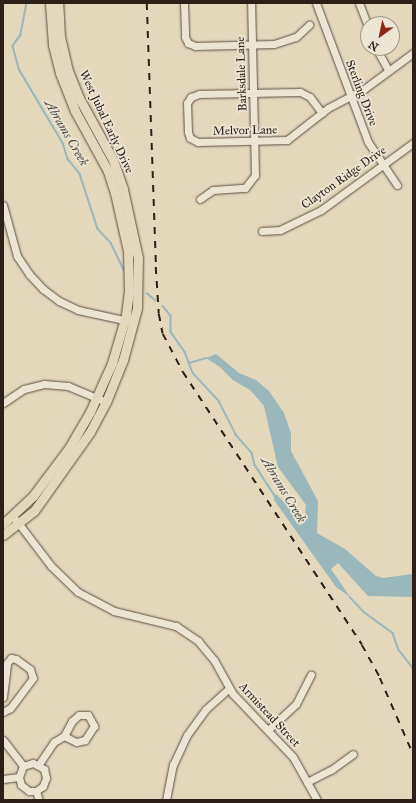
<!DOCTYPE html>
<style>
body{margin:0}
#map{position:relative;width:416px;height:803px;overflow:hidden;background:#e3d7bc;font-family:"IM FELL Great Primer",serif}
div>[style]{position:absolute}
.water>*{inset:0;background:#9ab7bc}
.stream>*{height:1.5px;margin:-0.75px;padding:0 0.75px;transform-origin:0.75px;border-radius:0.75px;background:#9ab7bc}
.roads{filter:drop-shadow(0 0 1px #5a4e42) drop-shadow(0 0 1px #5a4e42)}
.minor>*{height:7px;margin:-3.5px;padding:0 3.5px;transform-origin:3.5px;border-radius:3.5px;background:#ede5d3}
.major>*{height:9px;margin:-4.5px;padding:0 4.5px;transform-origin:4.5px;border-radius:4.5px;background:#e3d7bc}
.rail>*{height:1.5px;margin-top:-0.75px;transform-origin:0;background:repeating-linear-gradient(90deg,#2c2019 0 7px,transparent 0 14px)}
span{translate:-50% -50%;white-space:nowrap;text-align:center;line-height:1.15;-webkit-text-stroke:3.5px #ede5d3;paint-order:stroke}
.street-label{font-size:12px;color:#2c2019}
.water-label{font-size:13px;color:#4d4d4a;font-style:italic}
.frame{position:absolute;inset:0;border:4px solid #2c2019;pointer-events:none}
.north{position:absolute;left:360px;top:16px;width:40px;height:40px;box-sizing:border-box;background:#ede5d3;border:1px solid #a09689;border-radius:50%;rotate:213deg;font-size:11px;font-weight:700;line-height:16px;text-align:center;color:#2c2019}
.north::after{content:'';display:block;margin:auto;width:14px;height:18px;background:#8f2418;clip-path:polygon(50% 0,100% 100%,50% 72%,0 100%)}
</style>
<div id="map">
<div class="water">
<i style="clip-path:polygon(216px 354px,239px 373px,256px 380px,269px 391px,284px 413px,291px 433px,291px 451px,318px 501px,317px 533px,345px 549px,376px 576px,383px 578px,413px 574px,413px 597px,368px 596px,338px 563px,331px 569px,350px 597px,336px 587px,274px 500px,274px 495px,277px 495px,289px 507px,297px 523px,300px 525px,304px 523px,306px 505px,278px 467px,264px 406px,250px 390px,233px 380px,220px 367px,206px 358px)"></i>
</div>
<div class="stream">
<i style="left:27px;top:3px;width:33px;rotate:101deg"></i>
<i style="left:21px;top:35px;width:14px;rotate:126deg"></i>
<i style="left:13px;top:46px;width:24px;rotate:75deg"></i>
<i style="left:19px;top:69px;width:86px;rotate:59.3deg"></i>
<i style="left:63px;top:143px;width:17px;rotate:73deg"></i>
<i style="left:68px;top:159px;width:19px;rotate:51deg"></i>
<i style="left:80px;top:174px;width:58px;rotate:71.9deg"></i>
<i style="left:98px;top:229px;width:19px;rotate:47deg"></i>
<i style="left:111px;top:243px;width:30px;rotate:64deg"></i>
<i style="left:147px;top:293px;width:11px;rotate:41deg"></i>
<i style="left:163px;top:306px;width:13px;rotate:51deg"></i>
<i style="left:171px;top:316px;width:16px;rotate:90deg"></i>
<i style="left:171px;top:332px;width:24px;rotate:55deg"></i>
<i style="left:185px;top:352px;width:22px;rotate:69deg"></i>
<i style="left:193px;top:373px;width:38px;rotate:47deg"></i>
<i style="left:219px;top:401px;width:38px;rotate:63deg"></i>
<i style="left:236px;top:435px;width:24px;rotate:48deg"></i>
<i style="left:252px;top:453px;width:12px;rotate:76deg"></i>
<i style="left:255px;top:465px;width:37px;rotate:57deg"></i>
<i style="left:189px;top:363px;width:18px;rotate:-16deg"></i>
<i style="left:350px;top:597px;width:21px;rotate:47deg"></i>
<i style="left:364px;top:612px;width:36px;rotate:36deg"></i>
<i style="left:393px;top:633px;width:18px;rotate:71deg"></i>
<i style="left:399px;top:650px;width:23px;rotate:52deg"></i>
</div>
<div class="roads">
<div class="minor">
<i style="left:184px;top:3px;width:34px;rotate:88deg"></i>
<i style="left:185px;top:37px;width:7px;rotate:63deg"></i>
<i style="left:188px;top:43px;width:8px;rotate:23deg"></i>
<i style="left:195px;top:46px;width:79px;rotate:-1.5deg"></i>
<i style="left:274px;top:44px;width:23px;rotate:-18deg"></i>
<i style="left:296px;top:37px;width:18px;rotate:-43deg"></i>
<i style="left:316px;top:3px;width:148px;rotate:69.5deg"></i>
<i style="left:368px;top:142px;width:52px;rotate:56deg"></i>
<i style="left:359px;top:3px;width:25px;rotate:69deg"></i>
<i style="left:376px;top:48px;width:26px;rotate:61deg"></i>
<i style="left:322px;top:113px;width:20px;rotate:-127deg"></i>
<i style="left:310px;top:97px;width:11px;rotate:-153deg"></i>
<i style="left:300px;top:92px;width:101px;rotate:178.9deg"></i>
<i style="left:199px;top:94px;width:9px;rotate:159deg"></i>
<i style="left:191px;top:97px;width:7px;rotate:124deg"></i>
<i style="left:187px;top:103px;width:29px;rotate:88deg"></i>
<i style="left:188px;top:132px;width:6px;rotate:72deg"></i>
<i style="left:190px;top:138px;width:9px;rotate:27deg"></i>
<i style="left:198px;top:142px;width:89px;rotate:-1.3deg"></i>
<i style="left:287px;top:140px;width:52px;rotate:-38deg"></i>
<i style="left:328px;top:108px;width:41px;rotate:-27.8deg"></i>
<i style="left:364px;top:89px;width:61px;rotate:-36.3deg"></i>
<i style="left:200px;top:199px;width:16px;rotate:-35deg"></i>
<i style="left:213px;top:190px;width:32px;rotate:-4deg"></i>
<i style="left:245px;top:188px;width:16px;rotate:-52deg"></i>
<i style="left:255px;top:175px;width:172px;rotate:-91.3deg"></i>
<i style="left:3px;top:205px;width:53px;rotate:74.6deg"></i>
<i style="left:17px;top:256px;width:22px;rotate:56deg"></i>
<i style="left:29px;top:274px;width:21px;rotate:47deg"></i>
<i style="left:43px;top:289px;width:20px;rotate:37deg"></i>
<i style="left:59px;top:301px;width:21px;rotate:25deg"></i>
<i style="left:78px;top:310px;width:51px;rotate:12.4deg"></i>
<i style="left:262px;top:231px;width:18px;rotate:-3deg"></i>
<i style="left:280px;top:230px;width:46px;rotate:-26deg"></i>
<i style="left:321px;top:210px;width:114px;rotate:-36.1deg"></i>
<i style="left:3px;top:403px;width:25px;rotate:-34deg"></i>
<i style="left:24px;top:389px;width:21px;rotate:-14deg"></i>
<i style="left:44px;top:384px;width:24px;rotate:5deg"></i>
<i style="left:68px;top:386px;width:41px;rotate:22.8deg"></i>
<i style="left:16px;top:520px;width:58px;rotate:52.7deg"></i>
<i style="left:51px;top:566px;width:37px;rotate:44deg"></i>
<i style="left:78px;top:592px;width:41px;rotate:27.8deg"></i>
<i style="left:114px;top:611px;width:64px;rotate:13.6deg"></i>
<i style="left:176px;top:626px;width:27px;rotate:34deg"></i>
<i style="left:198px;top:641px;width:25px;rotate:50deg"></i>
<i style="left:214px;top:660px;width:38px;rotate:61deg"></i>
<i style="left:232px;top:693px;width:88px;rotate:46.4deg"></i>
<i style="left:293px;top:757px;width:49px;rotate:60.8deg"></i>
<i style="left:3px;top:697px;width:34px;rotate:-83deg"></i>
<i style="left:7px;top:663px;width:6px;rotate:-51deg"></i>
<i style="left:11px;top:658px;width:5px;rotate:11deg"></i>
<i style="left:16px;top:659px;width:17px;rotate:36deg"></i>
<i style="left:30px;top:669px;width:9px;rotate:72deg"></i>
<i style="left:33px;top:678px;width:38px;rotate:127deg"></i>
<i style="left:10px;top:708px;width:8px;rotate:150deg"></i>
<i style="left:79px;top:715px;width:9px"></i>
<i style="left:88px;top:715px;width:13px;rotate:61deg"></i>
<i style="left:94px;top:726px;width:17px;rotate:123deg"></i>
<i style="left:85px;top:740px;width:9px;rotate:167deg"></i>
<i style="left:76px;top:742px;width:13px;rotate:-153deg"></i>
<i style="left:64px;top:736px;width:17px;rotate:-62deg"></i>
<i style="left:72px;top:721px;width:9px;rotate:-41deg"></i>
<i style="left:268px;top:730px;width:38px;rotate:-43deg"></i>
<i style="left:296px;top:704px;width:33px;rotate:-63deg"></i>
<i style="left:3px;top:740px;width:33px;rotate:52deg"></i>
<i style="left:39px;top:764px;width:27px;rotate:-56deg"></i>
<i style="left:54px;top:742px;width:12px;rotate:-31deg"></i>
<i style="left:23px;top:766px;width:10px;rotate:-17deg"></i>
<i style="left:33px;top:763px;width:13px;rotate:29deg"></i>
<i style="left:44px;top:769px;width:9px;rotate:77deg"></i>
<i style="left:46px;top:778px;width:9px;rotate:111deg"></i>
<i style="left:43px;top:786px;width:9px;rotate:144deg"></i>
<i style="left:23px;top:766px;width:12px;rotate:110deg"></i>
<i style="left:19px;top:777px;width:8px;rotate:76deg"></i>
<i style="left:21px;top:785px;width:10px;rotate:37deg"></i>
<i style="left:29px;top:791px;width:7px"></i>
<i style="left:3px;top:779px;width:16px;rotate:-7deg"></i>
<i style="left:307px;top:782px;width:27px;rotate:-27deg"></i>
<i style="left:331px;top:770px;width:27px;rotate:-36deg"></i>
<i style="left:36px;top:791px;width:9px;rotate:72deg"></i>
<i style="left:166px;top:800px;width:36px;rotate:-79deg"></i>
<i style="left:173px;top:765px;width:33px;rotate:-65deg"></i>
<i style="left:187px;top:735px;width:32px;rotate:-54deg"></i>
<i style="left:206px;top:709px;width:31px;rotate:-42deg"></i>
</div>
<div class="major">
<i style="left:3px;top:524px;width:41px;rotate:-43deg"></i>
<i style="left:33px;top:496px;width:60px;rotate:-53.1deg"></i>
<i style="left:69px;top:448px;width:42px;rotate:-59.7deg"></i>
<i style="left:90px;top:412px;width:54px;rotate:-65.8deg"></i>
<i style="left:112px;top:363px;width:50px;rotate:-73.7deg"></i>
<i style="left:126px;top:315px;width:23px;rotate:-83deg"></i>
<i style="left:129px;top:292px;width:41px;rotate:-91.4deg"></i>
<i style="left:128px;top:251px;width:59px;rotate:-102.6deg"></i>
<i style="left:115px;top:193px;width:23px;rotate:-108deg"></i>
<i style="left:108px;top:171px;width:68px;rotate:-118.8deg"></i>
<i style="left:75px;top:111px;width:41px;rotate:-111.5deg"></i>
<i style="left:60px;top:73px;width:29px;rotate:-104deg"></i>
<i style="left:53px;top:45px;width:42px;rotate:-94.1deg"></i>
<i style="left:3px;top:535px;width:39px;rotate:-38deg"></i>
<i style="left:34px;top:511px;width:97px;rotate:-54.7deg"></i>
<i style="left:90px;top:432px;width:34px;rotate:-62deg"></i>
<i style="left:106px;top:402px;width:45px;rotate:-68deg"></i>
<i style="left:123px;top:360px;width:54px;rotate:-74.9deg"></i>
<i style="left:137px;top:308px;width:50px;rotate:-88.9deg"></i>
<i style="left:138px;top:258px;width:71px;rotate:-102.3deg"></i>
<i style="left:123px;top:189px;width:31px;rotate:-109deg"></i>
<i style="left:113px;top:160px;width:71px;rotate:-118.7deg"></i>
<i style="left:79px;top:98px;width:29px;rotate:-112deg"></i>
<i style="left:68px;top:71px;width:35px;rotate:-103deg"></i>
<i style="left:60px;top:37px;width:34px;rotate:-93deg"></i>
</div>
</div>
<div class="rail">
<i style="left:147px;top:3px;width:264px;rotate:88deg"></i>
<i style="left:156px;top:267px;width:47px;rotate:86.3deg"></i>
<i style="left:159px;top:314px;width:20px;rotate:79deg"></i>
<i style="left:163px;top:334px;width:43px;rotate:62.2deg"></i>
<i style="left:183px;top:372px;width:326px;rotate:56.7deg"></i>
<i style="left:362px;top:645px;width:38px;rotate:61deg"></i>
<i style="left:380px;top:678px;width:83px;rotate:66.5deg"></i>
</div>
<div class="street-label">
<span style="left:242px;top:74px;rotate:-92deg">Barksdale Lane</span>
<span style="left:361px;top:93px;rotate:69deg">Sterling Drive</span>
<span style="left:106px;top:122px;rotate:65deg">West Jubal Early Drive</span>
<span style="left:245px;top:131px;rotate:-1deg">Melvor Lane</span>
<span style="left:344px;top:178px;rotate:-35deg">Clayton Ridge Drive</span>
<span style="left:269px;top:715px;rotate:47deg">Armistead Street</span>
</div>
<div class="water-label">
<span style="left:66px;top:133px;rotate:60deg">Abrams Creek</span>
<span style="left:283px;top:490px;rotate:59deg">Abrams Creek</span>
</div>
<div class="frame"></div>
<div class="north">N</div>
</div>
